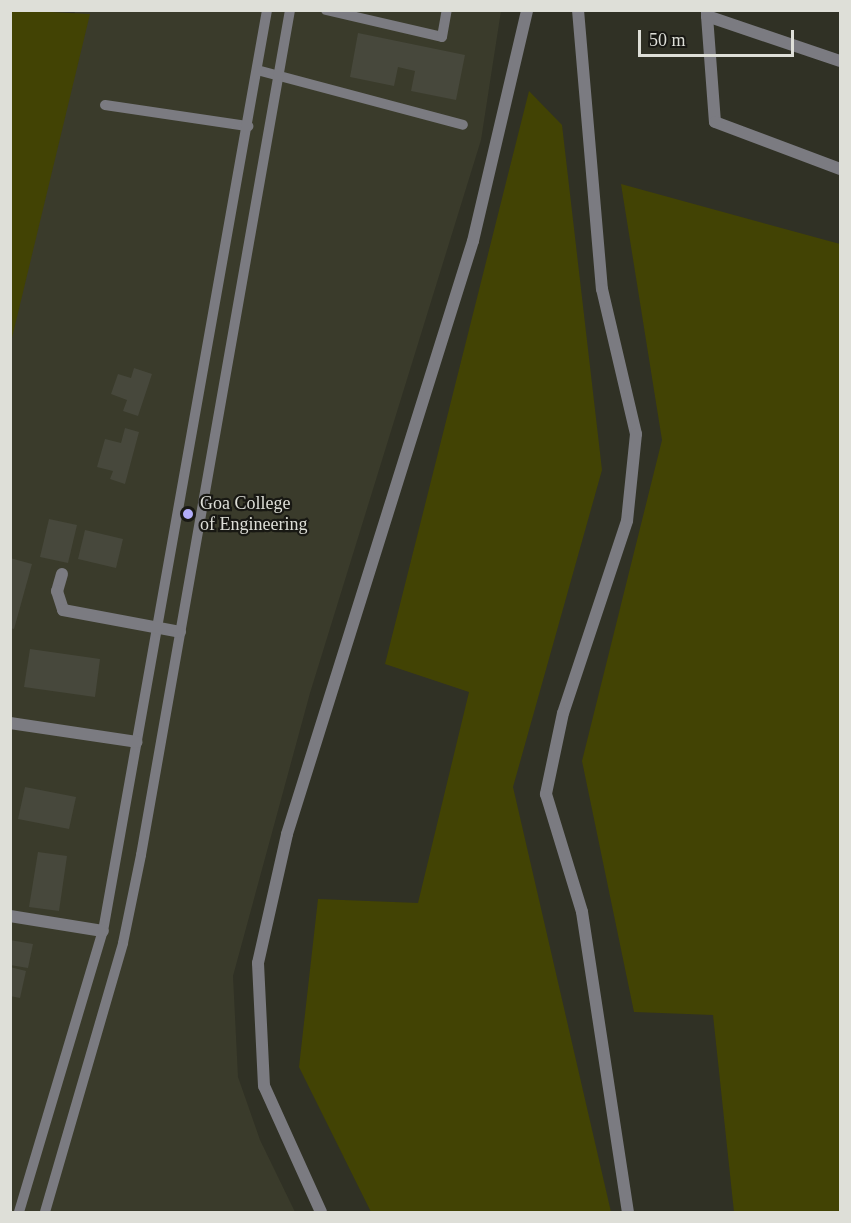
<!DOCTYPE html>
<style>
body{margin:0}
#map{position:relative;width:851px;height:1223px;overflow:hidden;background:#303125;font-family:"Times New Roman",serif}
div>[style]{position:absolute}
.built>*{inset:0;background:#3a3b2b}
.green>*{inset:0;background:#424304}
.building>*{inset:0;background:#47483c}
.lane>*{height:10px;margin:-5px;padding:0 5px;transform-origin:5px;border-radius:5px;background:#7b7b81}
.street>*{height:12px;margin:-6px;padding:0 6px;transform-origin:6px;border-radius:6px;background:#7b7b81}
.dots>*{width:16px;height:16px;translate:-50% -50%;box-sizing:border-box;border:3px solid #181813;border-radius:50%}
span{translate:-50% -50%;white-space:nowrap;text-align:center;line-height:1.15;-webkit-text-stroke:4.5px #181813;paint-order:stroke}
.poi-label{font-size:18px;color:#dedfd8}
.left{translate:0 -50%;text-align:left}
.frame{position:absolute;inset:0;border:12px solid #dedfd8;pointer-events:none}
.scale{position:absolute;left:638px;top:30px;width:156px;height:27px;box-sizing:border-box;border:3px solid #dedfd8;border-top:0;padding-left:8px;font-size:18px;line-height:21px;white-space:nowrap;color:#dedfd8;-webkit-text-stroke:4px #181813;paint-order:stroke}
</style>
<div id="map">
<div class="built">
<i style="clip-path:polygon(75px 11px,501px 11px,481px 140px,310px 693px,233px 976px,238px 1077px,260px 1140px,295px 1212px,11px 1212px,11px 335px)"></i>
</div>
<div class="green">
<i style="clip-path:polygon(11px 10px,90px 14px,11px 342px,10px 11px)"></i>
<i style="clip-path:polygon(529px 91px,562px 125px,602px 470px,513px 787px,611px 1212px,371px 1212px,299px 1067px,318px 899px,418px 903px,469px 692px,385px 664px)"></i>
<i style="clip-path:polygon(621px 184px,840px 244px,840px 1212px,734px 1212px,713px 1015px,634px 1012px,582px 761px,662px 440px)"></i>
</div>
<div class="building">
<i style="clip-path:polygon(358px 33px,465px 55px,456px 100px,411px 91px,415px 71px,398px 67px,394px 86px,350px 77px)"></i>
<i style="clip-path:polygon(134px 368px,152px 374px,138px 416px,123px 411px,127px 400px,111px 394px,118px 374px,131px 378px)"></i>
<i style="clip-path:polygon(125px 428px,139px 432px,125px 484px,110px 479px,113px 471px,97px 467px,105px 439px,121px 443px)"></i>
<i style="clip-path:polygon(49px 519px,77px 525px,68px 563px,40px 557px)"></i>
<i style="clip-path:polygon(85px 530px,123px 539px,116px 568px,78px 559px)"></i>
<i style="clip-path:polygon(10px 558px,32px 564px,14px 629px,10px 628px)"></i>
<i style="clip-path:polygon(30px 649px,100px 659px,95px 697px,24px 687px)"></i>
<i style="clip-path:polygon(25px 787px,76px 797px,69px 829px,18px 819px)"></i>
<i style="clip-path:polygon(38px 852px,67px 856px,59px 911px,29px 907px)"></i>
<i style="clip-path:polygon(10px 940px,33px 944px,28px 968px,10px 965px)"></i>
<i style="clip-path:polygon(10px 967px,26px 971px,20px 998px,10px 996px)"></i>
</div>
<div class="lane">
<i style="left:326px;top:10px;width:119px;rotate:13.1deg"></i>
<i style="left:442px;top:37px;width:27px;rotate:-80deg"></i>
<i style="left:257px;top:70px;width:213px;rotate:14.9deg"></i>
<i style="left:105px;top:105px;width:145px;rotate:8.4deg"></i>
<i style="left:19px;top:1212px;width:293px;rotate:-73.4deg"></i>
<i style="left:103px;top:931px;width:935px;rotate:-79.9deg"></i>
<i style="left:45px;top:1212px;width:280px;rotate:-73.8deg"></i>
<i style="left:123px;top:943px;width:90px;rotate:-78.4deg"></i>
<i style="left:141px;top:855px;width:858px;rotate:-80deg"></i>
</div>
<div class="street">
<i style="left:578px;top:10px;width:280px;rotate:85.1deg"></i>
<i style="left:602px;top:289px;width:149px;rotate:76.8deg"></i>
<i style="left:636px;top:434px;width:87px;rotate:95.9deg"></i>
<i style="left:627px;top:521px;width:202px;rotate:108.4deg"></i>
<i style="left:563px;top:713px;width:83px;rotate:101.9deg"></i>
<i style="left:546px;top:794px;width:123px;rotate:73deg"></i>
<i style="left:582px;top:912px;width:304px;rotate:81.3deg"></i>
<i style="left:707px;top:11px;width:5px;rotate:90deg"></i>
<i style="left:707px;top:16px;width:140px;rotate:18.7deg"></i>
<i style="left:707px;top:16px;width:106px;rotate:85.7deg"></i>
<i style="left:715px;top:122px;width:134px;rotate:20.6deg"></i>
<i style="left:62px;top:574px;width:18px;rotate:106deg"></i>
<i style="left:57px;top:591px;width:20px;rotate:72deg"></i>
<i style="left:63px;top:610px;width:119px;rotate:10.6deg"></i>
<i style="left:10px;top:723px;width:128px;rotate:8.5deg"></i>
<i style="left:10px;top:916px;width:94px;rotate:9.2deg"></i>
<i style="left:321px;top:1212px;width:138px;rotate:-114.3deg"></i>
<i style="left:264px;top:1086px;width:123px;rotate:-92.8deg"></i>
<i style="left:258px;top:963px;width:132px;rotate:-77.3deg"></i>
<i style="left:287px;top:834px;width:621px;rotate:-72.59deg"></i>
<i style="left:473px;top:241px;width:237px;rotate:-76.8deg"></i>
</div>
<div class="dots">
<i style="left:188px;top:514px;background:#b2adf9"></i>
</div>
<div class="poi-label">
<span class="left" style="left:200px;top:514px">Goa College<br>of Engineering</span>
</div>
<div class="frame"></div>
<div class="scale">50 m</div>
</div>
